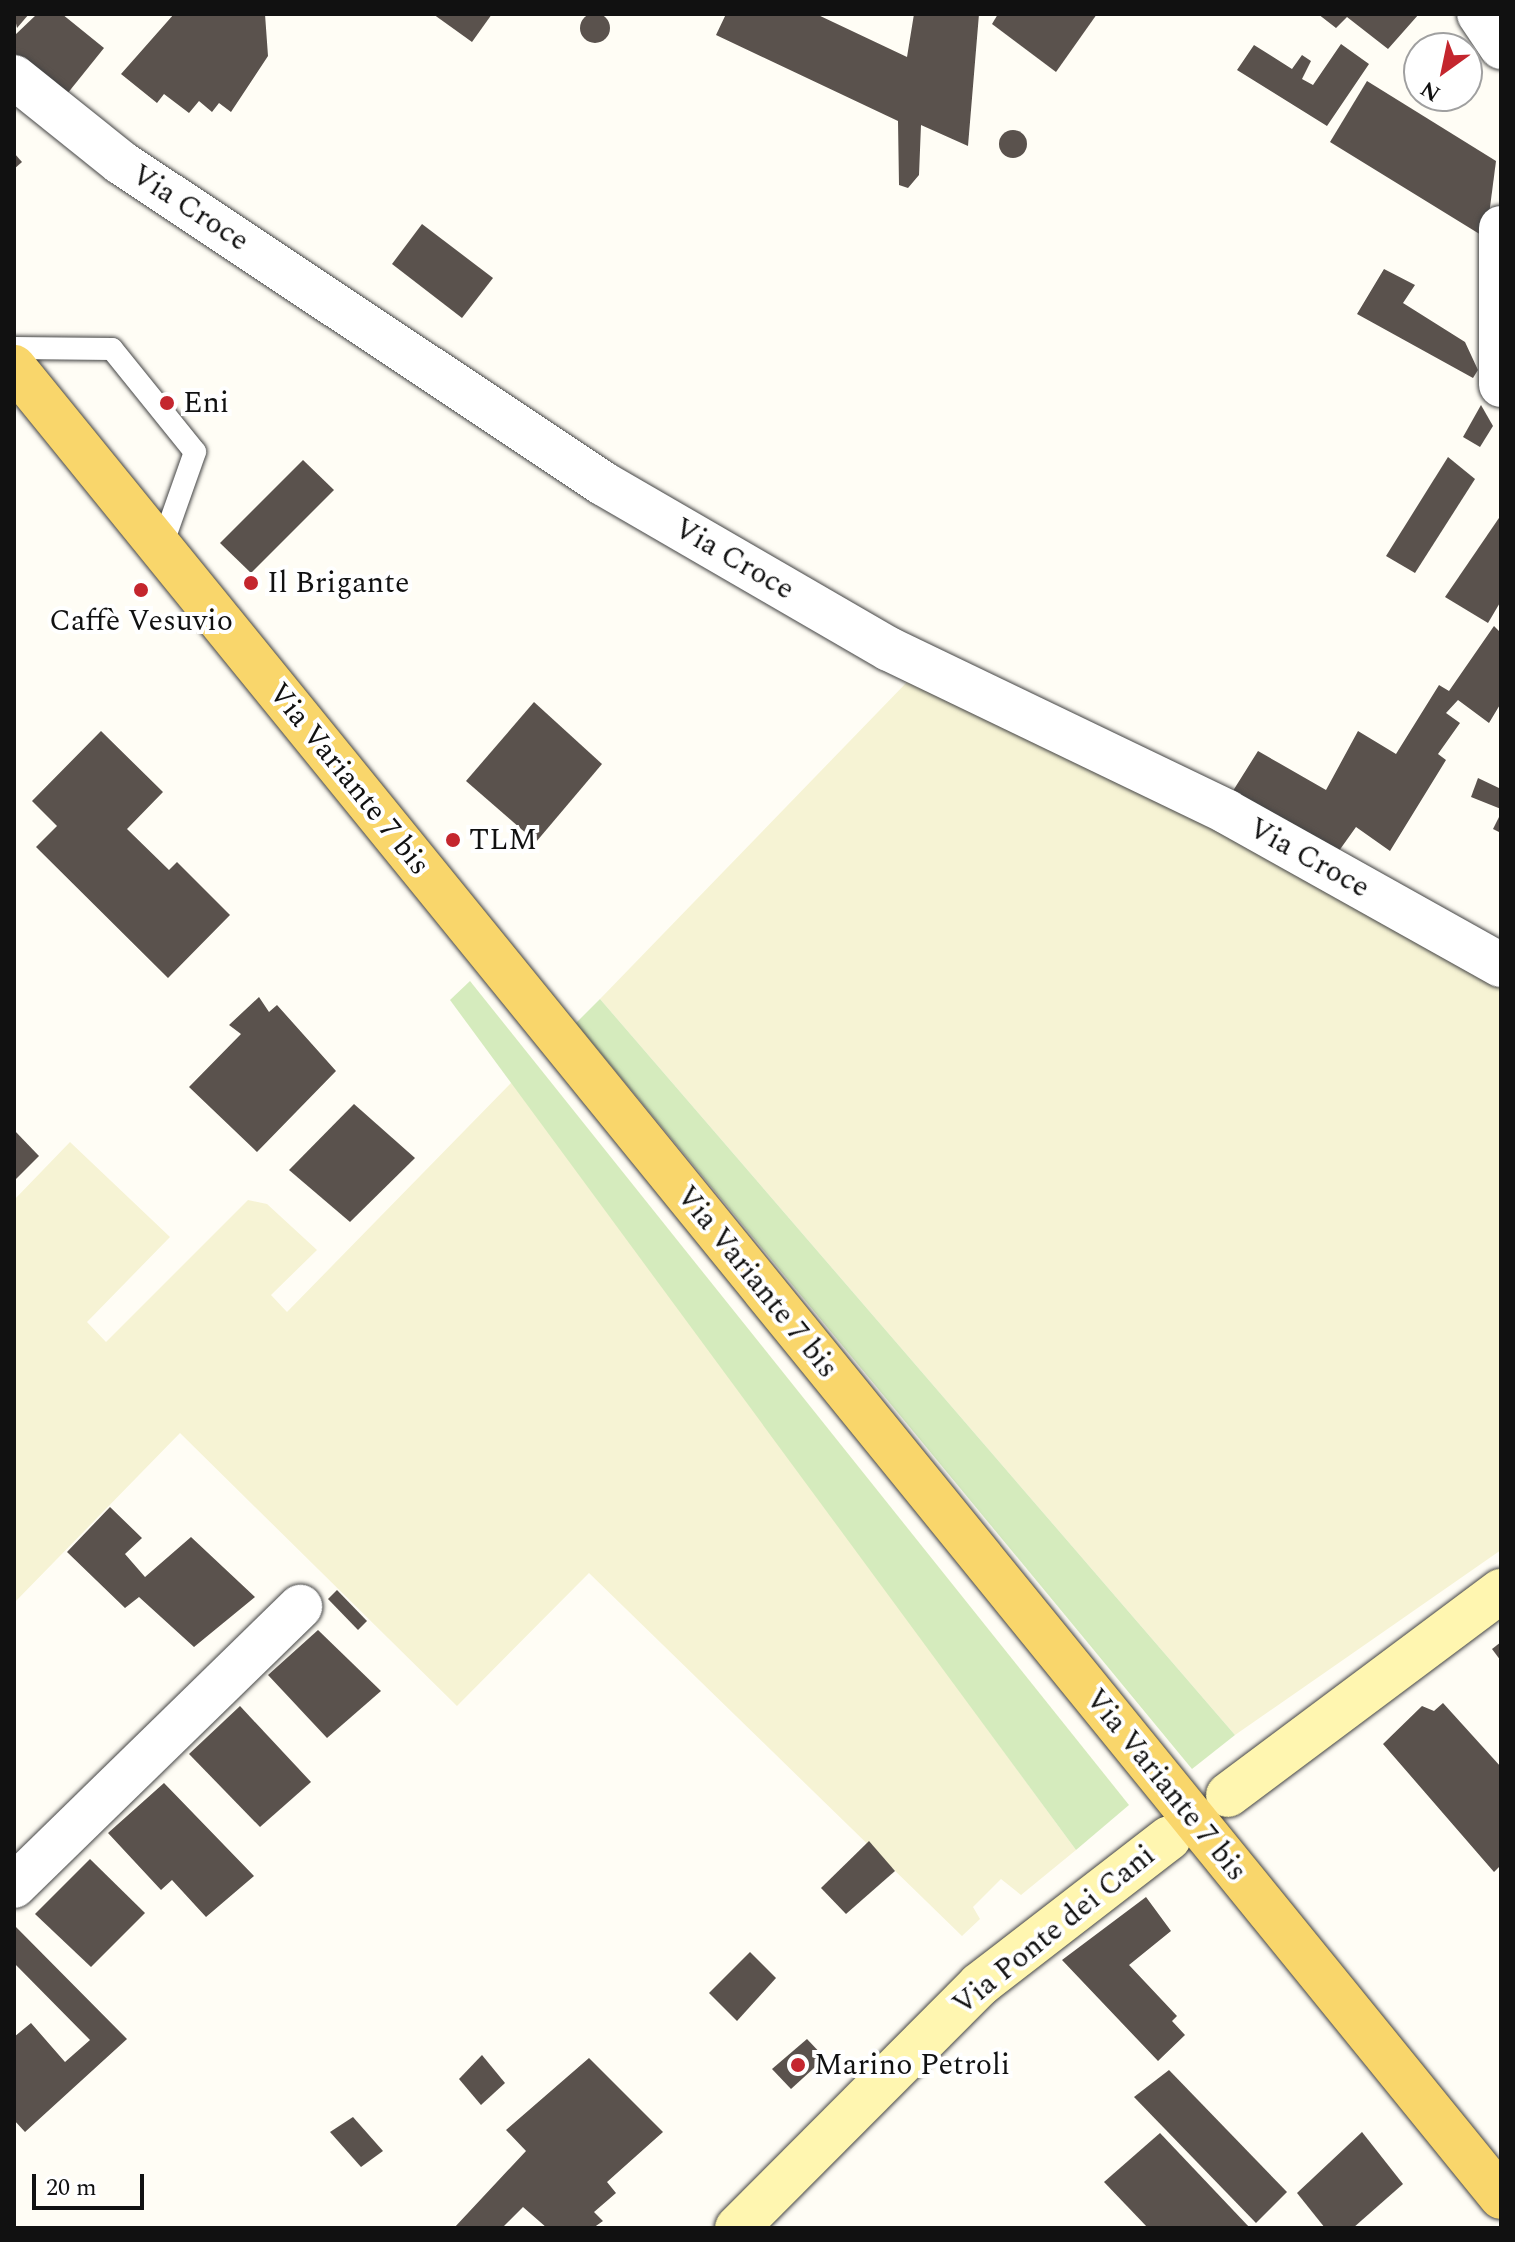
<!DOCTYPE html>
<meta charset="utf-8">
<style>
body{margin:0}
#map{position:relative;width:1515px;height:2242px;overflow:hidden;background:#fffdf5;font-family:Spectral,serif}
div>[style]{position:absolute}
.farmland>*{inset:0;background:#f6f3d4}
.green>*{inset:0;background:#d5ebbd}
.building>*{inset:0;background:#5a524d}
.round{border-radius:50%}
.roads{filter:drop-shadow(0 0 2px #444) drop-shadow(0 0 2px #444)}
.lane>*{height:22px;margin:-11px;padding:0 11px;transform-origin:11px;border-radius:11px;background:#fff}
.street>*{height:44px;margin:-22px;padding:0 22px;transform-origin:22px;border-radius:22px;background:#fff}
.secondary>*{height:44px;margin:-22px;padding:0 22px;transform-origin:22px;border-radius:22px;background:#fff6b0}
.primary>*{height:44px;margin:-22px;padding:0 22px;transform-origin:22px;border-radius:22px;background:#f9d66b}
.dots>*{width:22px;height:22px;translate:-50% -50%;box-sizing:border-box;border:4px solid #fff;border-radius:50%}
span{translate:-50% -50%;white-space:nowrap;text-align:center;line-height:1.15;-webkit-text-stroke:8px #fff;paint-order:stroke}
.street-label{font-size:30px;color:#111}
.poi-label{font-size:30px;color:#111}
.left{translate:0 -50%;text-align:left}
.frame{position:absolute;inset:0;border:16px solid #111;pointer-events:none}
.north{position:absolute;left:1403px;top:32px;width:80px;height:80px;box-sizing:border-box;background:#fff;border:2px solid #a0a0a0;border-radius:50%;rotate:213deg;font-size:22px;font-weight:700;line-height:32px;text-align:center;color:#111}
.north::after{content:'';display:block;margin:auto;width:28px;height:36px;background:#c4262e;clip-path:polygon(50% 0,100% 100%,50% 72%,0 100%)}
.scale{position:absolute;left:32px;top:2174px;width:112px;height:36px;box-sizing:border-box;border:4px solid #111;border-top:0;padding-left:10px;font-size:24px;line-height:28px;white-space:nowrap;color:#111;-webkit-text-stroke:6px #fff;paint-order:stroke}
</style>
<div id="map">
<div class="farmland">
<i style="clip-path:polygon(908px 681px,1202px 816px,1501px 981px,1501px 1550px,1235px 1735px,600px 999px)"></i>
<i style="clip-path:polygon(513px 1081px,1076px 1850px,1021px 1895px,1001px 1879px,973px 1907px,980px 1919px,962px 1936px,589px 1573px,457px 1706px,180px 1433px,14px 1603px,14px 1200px,70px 1142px,170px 1237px,87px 1322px,106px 1342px,248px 1200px,267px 1204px,317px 1250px,271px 1295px,287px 1312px)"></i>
</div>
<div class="green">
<i style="clip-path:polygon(470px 981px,1129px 1805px,1076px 1850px,450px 1000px)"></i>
<i style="clip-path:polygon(600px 999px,1235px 1735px,1192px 1769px,576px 1023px)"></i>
</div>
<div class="building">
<i class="round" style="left:580px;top:13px;width:30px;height:30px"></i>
<i style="clip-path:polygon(14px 14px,29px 14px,17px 28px)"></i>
<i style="clip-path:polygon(37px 14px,62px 14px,104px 48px,63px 99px,14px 62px,14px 36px)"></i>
<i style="clip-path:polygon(174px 14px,265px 14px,268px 56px,231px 112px,219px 103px,212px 112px,199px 101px,189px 113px,164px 94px,157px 103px,121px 74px)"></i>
<i style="clip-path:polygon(433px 14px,492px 14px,472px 42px)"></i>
<i style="clip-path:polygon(726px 14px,816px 14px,907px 57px,914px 14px,979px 14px,968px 146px,921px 125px,919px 175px,908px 188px,899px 185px,898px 121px,716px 35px)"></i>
<i style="clip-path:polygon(998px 14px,1097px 14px,1056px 72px,992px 24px)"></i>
<i style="clip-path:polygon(1318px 14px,1419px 14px,1388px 49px,1347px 17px,1336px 28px)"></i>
<i style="clip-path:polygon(1341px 44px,1369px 64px,1327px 126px,1237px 70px,1254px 45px,1292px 69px,1302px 55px,1311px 61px,1302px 79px,1313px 85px)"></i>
<i style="clip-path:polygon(1367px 81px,1496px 161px,1486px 238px,1330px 142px)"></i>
<i class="round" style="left:999px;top:130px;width:28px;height:28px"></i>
<i style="clip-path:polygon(14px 153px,22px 162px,14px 169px)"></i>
<i style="clip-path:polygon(422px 224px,493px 278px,462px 318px,392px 264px)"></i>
<i style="clip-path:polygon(1384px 269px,1415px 285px,1403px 303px,1465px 342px,1478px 370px,1473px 378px,1357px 314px)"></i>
<i style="clip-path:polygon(1481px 405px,1493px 426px,1480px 447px,1463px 437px)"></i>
<i style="clip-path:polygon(1448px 457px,1475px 479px,1415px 573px,1386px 556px)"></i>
<i style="clip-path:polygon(303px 460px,334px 490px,251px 573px,220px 543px)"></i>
<i style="clip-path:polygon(1501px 515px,1501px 601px,1488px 623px,1445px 597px)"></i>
<i style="clip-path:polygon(1494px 626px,1501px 633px,1501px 703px,1489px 723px,1458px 700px,1446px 713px,1460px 723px,1438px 754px,1446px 760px,1390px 851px,1356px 827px,1336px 855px,1231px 794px,1258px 751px,1326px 790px,1358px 731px,1396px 754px,1439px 685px,1449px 691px)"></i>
<i style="clip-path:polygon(534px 702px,602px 764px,536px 842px,466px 781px)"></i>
<i style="clip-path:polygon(101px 731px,163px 792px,127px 829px,169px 870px,177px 862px,230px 915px,168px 978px,36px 847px,57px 826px,32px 801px)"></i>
<i style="clip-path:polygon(1478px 778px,1501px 789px,1501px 809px,1471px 797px)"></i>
<i style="clip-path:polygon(1501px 813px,1501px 833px,1493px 829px)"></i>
<i style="clip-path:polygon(259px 997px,269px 1012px,277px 1005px,336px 1071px,257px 1152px,189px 1087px,241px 1034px,229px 1025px)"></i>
<i style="clip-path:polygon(354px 1104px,415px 1158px,350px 1222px,289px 1170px)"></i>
<i style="clip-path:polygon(14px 1130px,39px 1156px,14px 1181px)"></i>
<i style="clip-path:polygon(110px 1507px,142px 1538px,125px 1554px,145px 1577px,191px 1537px,255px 1597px,194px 1647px,139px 1597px,125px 1608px,67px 1552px)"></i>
<i style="clip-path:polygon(337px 1590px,367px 1621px,358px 1630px,328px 1599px)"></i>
<i style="clip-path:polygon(318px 1630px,381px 1691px,327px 1738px,268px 1675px)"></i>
<i style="clip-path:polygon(1501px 1642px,1501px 1661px,1492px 1649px)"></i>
<i style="clip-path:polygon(1443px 1703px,1501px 1767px,1501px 1865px,1494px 1872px,1383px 1744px,1422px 1706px,1434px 1711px)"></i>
<i style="clip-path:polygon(240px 1706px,311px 1782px,260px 1827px,189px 1754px)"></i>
<i style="clip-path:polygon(164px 1783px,254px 1876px,206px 1917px,172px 1880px,161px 1890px,108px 1833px)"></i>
<i style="clip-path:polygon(869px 1841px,895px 1871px,846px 1914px,821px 1888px)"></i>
<i style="clip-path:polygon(90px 1859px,145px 1913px,91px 1967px,35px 1914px)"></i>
<i style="clip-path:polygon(1146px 1897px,1171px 1931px,1129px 1965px,1177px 2016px,1172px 2021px,1185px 2035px,1158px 2061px,1062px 1960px)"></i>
<i style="clip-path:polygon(14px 1925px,127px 2039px,25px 2132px,14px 2120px,14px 2037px,31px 2023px,65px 2062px,90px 2040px,14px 1963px)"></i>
<i style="clip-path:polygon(750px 1952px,776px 1978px,737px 2021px,709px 1993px)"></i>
<i style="clip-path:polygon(807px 2039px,825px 2058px,791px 2089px,772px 2069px)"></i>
<i style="clip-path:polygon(482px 2055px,505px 2083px,481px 2105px,459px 2079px)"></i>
<i style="clip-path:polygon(589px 2058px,663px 2132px,607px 2182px,616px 2193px,594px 2212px,603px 2221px,593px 2228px,547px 2228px,523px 2207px,502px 2228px,454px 2228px,526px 2151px,506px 2130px)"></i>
<i style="clip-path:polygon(1169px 2070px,1287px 2192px,1256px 2223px,1134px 2097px)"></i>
<i style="clip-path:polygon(353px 2117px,383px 2151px,361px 2167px,330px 2132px)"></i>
<i style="clip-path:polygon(1362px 2132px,1403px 2184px,1353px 2228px,1325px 2228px,1297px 2193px)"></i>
<i style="clip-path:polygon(1160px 2133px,1250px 2228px,1148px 2228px,1104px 2182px)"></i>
</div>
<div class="roads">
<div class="lane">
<i style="left:14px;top:348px;width:98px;rotate:0.6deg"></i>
<i style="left:112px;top:349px;width:132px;rotate:51.1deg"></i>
<i style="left:195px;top:452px;width:102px;rotate:109.5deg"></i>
</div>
<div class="street">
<i style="left:1479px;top:14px;width:40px;rotate:56deg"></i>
<i style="left:14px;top:77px;width:136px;rotate:38.7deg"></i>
<i style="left:120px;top:162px;width:581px;rotate:33.64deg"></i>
<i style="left:604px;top:484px;width:329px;rotate:30.1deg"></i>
<i style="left:889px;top:649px;width:375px;rotate:25.7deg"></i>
<i style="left:1227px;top:812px;width:314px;rotate:29.2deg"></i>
<i style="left:1501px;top:228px;width:157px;rotate:90deg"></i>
<i style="left:14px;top:1886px;width:400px;rotate:-44.3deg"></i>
</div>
<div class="secondary">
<i style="left:1228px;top:1795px;width:341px;rotate:-36.8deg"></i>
<i style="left:737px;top:2228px;width:343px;rotate:-45.1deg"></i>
<i style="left:979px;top:1985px;width:240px;rotate:-37.7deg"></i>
</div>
<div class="primary">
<i style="left:14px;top:367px;width:2358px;rotate:50.9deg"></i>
</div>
</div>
<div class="dots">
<i style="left:167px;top:403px;background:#c4262e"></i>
<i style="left:251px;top:583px;background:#c4262e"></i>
<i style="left:141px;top:590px;background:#c4262e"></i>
<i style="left:453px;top:840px;background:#c4262e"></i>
<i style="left:798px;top:2065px;background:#c4262e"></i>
</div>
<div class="street-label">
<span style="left:190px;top:208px;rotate:33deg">Via Croce</span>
<span style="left:734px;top:559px;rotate:30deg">Via Croce</span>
<span style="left:349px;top:779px;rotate:51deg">Via Variante 7 bis</span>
<span style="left:1309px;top:858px;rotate:29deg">Via Croce</span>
<span style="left:757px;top:1282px;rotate:51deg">Via Variante 7 bis</span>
<span style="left:1166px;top:1785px;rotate:51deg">Via Variante 7 bis</span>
<span style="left:1054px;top:1930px;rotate:-39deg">Via Ponte dei Cani</span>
</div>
<div class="poi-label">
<span class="left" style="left:183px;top:403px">Eni</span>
<span class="left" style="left:267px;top:583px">Il Brigante</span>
<span style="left:141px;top:621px">Caffè Vesuvio</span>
<span class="left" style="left:469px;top:840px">TLM</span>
<span class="left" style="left:814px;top:2065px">Marino Petroli</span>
</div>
<div class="frame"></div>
<div class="north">N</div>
<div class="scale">20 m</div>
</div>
